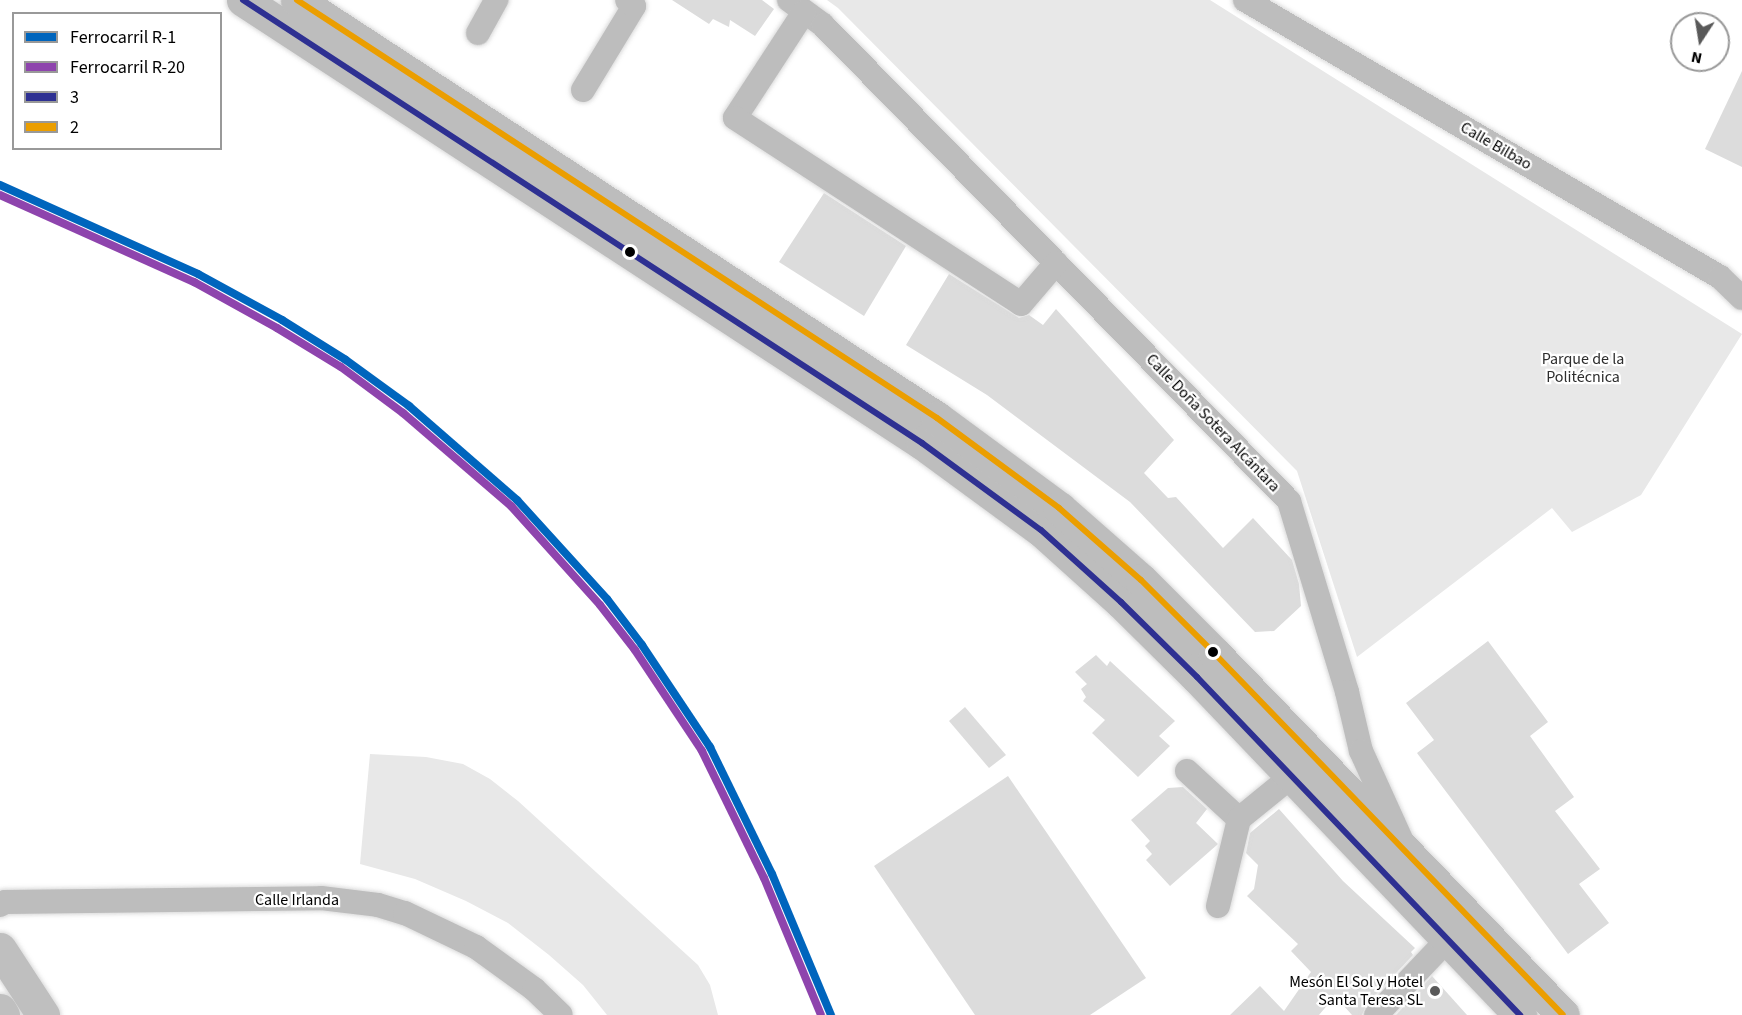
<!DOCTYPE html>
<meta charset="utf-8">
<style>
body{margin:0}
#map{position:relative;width:1742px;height:1015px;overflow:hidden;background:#fff;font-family:"Source Sans 3",sans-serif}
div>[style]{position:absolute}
.green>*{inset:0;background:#e8e8e8}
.building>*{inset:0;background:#dcdcdc}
.roads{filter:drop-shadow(0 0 2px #dbdbdb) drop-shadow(0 0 2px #dbdbdb)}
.minor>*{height:24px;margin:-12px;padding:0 12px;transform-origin:12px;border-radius:12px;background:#bdbdbd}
.secondary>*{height:33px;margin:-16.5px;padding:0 16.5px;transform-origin:16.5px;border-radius:16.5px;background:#bfbfbf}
.primary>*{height:33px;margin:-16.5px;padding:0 16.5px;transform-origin:16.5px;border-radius:16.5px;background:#bdbdbd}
.bus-1>*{height:6px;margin:-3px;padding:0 3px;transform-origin:3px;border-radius:3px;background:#2e3092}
.bus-2>*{height:6px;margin:-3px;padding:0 3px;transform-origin:3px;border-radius:3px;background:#eb9e00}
.rail-1>*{height:8px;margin:-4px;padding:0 4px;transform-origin:4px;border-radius:4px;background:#0065bd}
.rail-2>*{height:8px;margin:-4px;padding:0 4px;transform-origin:4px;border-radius:4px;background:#8e44ad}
.dots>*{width:16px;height:16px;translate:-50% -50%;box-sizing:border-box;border:3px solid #fff;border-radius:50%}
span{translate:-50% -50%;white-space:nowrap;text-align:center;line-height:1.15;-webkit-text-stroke:4.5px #fff;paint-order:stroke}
.street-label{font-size:16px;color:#000}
.park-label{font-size:16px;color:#2d2d2d}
.poi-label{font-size:16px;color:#000}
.right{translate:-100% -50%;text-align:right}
.legend{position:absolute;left:12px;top:12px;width:210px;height:138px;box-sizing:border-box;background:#fff;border:2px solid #999;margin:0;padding:8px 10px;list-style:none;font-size:18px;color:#000}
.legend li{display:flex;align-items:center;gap:12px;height:30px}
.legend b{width:30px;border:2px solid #999}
.north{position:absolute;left:1670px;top:12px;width:60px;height:60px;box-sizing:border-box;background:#fff;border:2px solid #999;border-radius:50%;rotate:192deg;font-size:16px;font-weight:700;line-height:24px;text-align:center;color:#000}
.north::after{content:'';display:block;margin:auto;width:21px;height:27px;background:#595959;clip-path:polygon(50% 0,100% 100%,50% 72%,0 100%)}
</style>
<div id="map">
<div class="green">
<i style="clip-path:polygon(827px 0,1210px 0,1742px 334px,1641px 495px,1572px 532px,1552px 508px,1357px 657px,1297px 471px,838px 8px)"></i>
<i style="clip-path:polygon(370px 754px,426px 757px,463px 764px,490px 779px,518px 801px,698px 965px,710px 985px,718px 1015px,607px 1015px,583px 985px,549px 955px,508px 923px,466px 901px,415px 879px,360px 864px)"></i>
</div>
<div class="building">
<i style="clip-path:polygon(672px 0,762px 0,774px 9px,755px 36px,730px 20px,729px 27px,713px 19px,709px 24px)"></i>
<i style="clip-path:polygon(1742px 71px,1742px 167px,1705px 149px)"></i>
<i style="clip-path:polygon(824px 193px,906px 246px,864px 316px,779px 262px)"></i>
<i style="clip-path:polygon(949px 274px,1019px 318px,1029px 315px,1043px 325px,1056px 309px,1174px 440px,1144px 473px,1168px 498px,1176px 497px,1223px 548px,1253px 518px,1292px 560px,1299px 584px,1301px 606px,1274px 631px,1255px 632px,1130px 502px,987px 395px,906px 345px)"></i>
<i style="clip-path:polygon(1488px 641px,1548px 722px,1530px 736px,1574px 797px,1555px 811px,1600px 869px,1579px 884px,1609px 923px,1568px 954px,1417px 753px,1434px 740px,1406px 703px)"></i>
<i style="clip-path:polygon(1096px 655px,1107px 666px,1110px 661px,1175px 721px,1159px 736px,1170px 746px,1138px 777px,1092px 733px,1105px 720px,1083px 701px,1086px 697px,1081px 689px,1087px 684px,1075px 672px)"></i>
<i style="clip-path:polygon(965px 707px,1006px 755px,989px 768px,949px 721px)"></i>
<i style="clip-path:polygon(1008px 776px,1146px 978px,1090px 1015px,975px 1015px,874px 866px)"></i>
<i style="clip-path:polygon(1183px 787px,1207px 809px,1196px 823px,1218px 844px,1170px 886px,1146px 860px,1152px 854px,1145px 846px,1150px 841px,1131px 820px,1168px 788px)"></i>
<i style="clip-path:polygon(1279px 809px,1343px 881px,1415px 948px,1411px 952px,1413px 955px,1366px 1005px,1362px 1015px,1352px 1015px,1335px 996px,1319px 1015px,1230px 1015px,1260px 986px,1284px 1011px,1311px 972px,1291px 951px,1298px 944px,1247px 896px,1254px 889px,1258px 865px,1246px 853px,1250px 833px)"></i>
<i style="clip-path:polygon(1432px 976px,1467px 1015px,1396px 1015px)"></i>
</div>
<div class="roads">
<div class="minor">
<i style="left:789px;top:0;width:42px;rotate:36.3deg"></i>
<i style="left:823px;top:25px;width:666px;rotate:45.61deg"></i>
<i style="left:1289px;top:501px;width:200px;rotate:73.1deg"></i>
<i style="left:1347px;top:692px;width:61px;rotate:76.7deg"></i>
<i style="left:1361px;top:751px;width:97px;rotate:65.6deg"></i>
<i style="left:1245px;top:0;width:550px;rotate:30.25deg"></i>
<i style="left:1720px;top:277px;width:30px;rotate:44deg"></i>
<i style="left:804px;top:12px;width:126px;rotate:123.1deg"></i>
<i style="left:735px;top:118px;width:341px;rotate:33deg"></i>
<i style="left:1021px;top:304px;width:54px;rotate:-49.5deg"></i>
<i style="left:478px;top:33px;width:38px;rotate:-61deg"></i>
<i style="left:583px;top:90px;width:98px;rotate:-58.7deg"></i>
<i style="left:634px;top:6px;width:9px;rotate:-139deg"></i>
<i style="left:1187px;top:771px;width:71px;rotate:42.7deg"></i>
<i style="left:0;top:905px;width:6px;rotate:-31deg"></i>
<i style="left:5px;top:902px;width:316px;rotate:-0.7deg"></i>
<i style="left:321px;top:898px;width:57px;rotate:7deg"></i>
<i style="left:378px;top:905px;width:28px;rotate:17deg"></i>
<i style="left:405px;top:913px;width:79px;rotate:25.6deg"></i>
<i style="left:476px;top:947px;width:72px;rotate:35.9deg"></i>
<i style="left:534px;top:989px;width:37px;rotate:44deg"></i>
<i style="left:1218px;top:906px;width:89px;rotate:-76.4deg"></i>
<i style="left:1239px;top:819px;width:68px;rotate:-39.1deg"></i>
<i style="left:1376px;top:1015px;width:105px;rotate:-46.5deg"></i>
</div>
<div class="secondary">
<i style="left:0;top:949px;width:79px;rotate:56.9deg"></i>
<i style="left:0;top:1010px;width:6px;rotate:59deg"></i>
</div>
<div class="primary">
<i style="left:243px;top:0;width:811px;rotate:33.12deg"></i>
<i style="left:922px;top:443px;width:147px;rotate:36.2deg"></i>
<i style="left:1041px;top:530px;width:108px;rotate:42deg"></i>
<i style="left:1121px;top:602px;width:107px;rotate:44.6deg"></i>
<i style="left:1197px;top:677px;width:468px;rotate:46.3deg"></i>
<i style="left:297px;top:0;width:764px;rotate:33.15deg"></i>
<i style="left:937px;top:418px;width:152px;rotate:36.4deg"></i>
<i style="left:1059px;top:508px;width:109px;rotate:41.3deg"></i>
<i style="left:1141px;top:580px;width:105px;rotate:45deg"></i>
<i style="left:1215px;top:654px;width:501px;rotate:46.05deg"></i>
</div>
</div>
<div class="bus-1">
<i style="left:243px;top:0;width:811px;rotate:33.12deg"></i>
<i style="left:922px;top:443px;width:147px;rotate:36.2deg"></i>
<i style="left:1041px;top:530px;width:108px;rotate:42deg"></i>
<i style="left:1121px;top:602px;width:107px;rotate:44.6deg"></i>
<i style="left:1197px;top:677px;width:468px;rotate:46.3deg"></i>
</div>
<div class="bus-2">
<i style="left:297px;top:0;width:764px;rotate:33.15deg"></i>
<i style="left:937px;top:418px;width:152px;rotate:36.4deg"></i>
<i style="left:1059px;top:508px;width:109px;rotate:41.3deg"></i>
<i style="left:1141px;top:580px;width:105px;rotate:45deg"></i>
<i style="left:1215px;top:654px;width:501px;rotate:46.05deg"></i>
</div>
<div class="rail-1">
<i style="left:0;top:185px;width:217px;rotate:24.2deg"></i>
<i style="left:198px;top:274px;width:96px;rotate:28.7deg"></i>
<i style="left:282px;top:320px;width:75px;rotate:32deg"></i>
<i style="left:346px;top:360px;width:78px;rotate:36.1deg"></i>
<i style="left:409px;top:406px;width:143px;rotate:41deg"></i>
<i style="left:517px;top:500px;width:134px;rotate:47.7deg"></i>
<i style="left:607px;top:599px;width:58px;rotate:52.7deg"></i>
<i style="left:642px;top:645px;width:123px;rotate:56.3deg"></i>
<i style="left:710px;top:747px;width:141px;rotate:64deg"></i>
<i style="left:772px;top:874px;width:153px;rotate:67.3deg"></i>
</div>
<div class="rail-2">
<i style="left:0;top:195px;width:213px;rotate:24.2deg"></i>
<i style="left:194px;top:282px;width:95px;rotate:29deg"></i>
<i style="left:277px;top:328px;width:75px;rotate:31.4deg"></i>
<i style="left:341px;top:367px;width:77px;rotate:36.6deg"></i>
<i style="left:403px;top:413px;width:143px;rotate:40.7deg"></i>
<i style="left:511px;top:506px;width:133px;rotate:48deg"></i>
<i style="left:600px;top:605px;width:57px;rotate:52.1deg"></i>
<i style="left:635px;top:650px;width:121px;rotate:56.4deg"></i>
<i style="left:702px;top:751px;width:141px;rotate:64deg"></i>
<i style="left:764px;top:878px;width:148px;rotate:67.4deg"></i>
</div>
<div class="dots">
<i style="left:630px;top:252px;background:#000"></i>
<i style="left:1213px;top:652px;background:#000"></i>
<i style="left:1435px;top:991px;background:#595959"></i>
</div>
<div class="street-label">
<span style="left:1496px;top:146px;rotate:30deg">Calle Bilbao</span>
<span style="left:1213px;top:423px;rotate:46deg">Calle Doña Sotera Alcántara</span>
<span style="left:297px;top:900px">Calle Irlanda</span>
</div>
<div class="park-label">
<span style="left:1583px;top:368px">Parque de la<br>Politécnica</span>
</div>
<div class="poi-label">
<span class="right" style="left:1423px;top:991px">Mesón El Sol y Hotel<br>Santa Teresa SL</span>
</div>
<ul class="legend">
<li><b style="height:8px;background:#0065bd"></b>Ferrocarril R-1</li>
<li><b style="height:8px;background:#8e44ad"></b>Ferrocarril R-20</li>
<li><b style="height:8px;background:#2e3092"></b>3</li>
<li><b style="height:8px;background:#eb9e00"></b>2</li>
</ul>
<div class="north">N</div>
</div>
